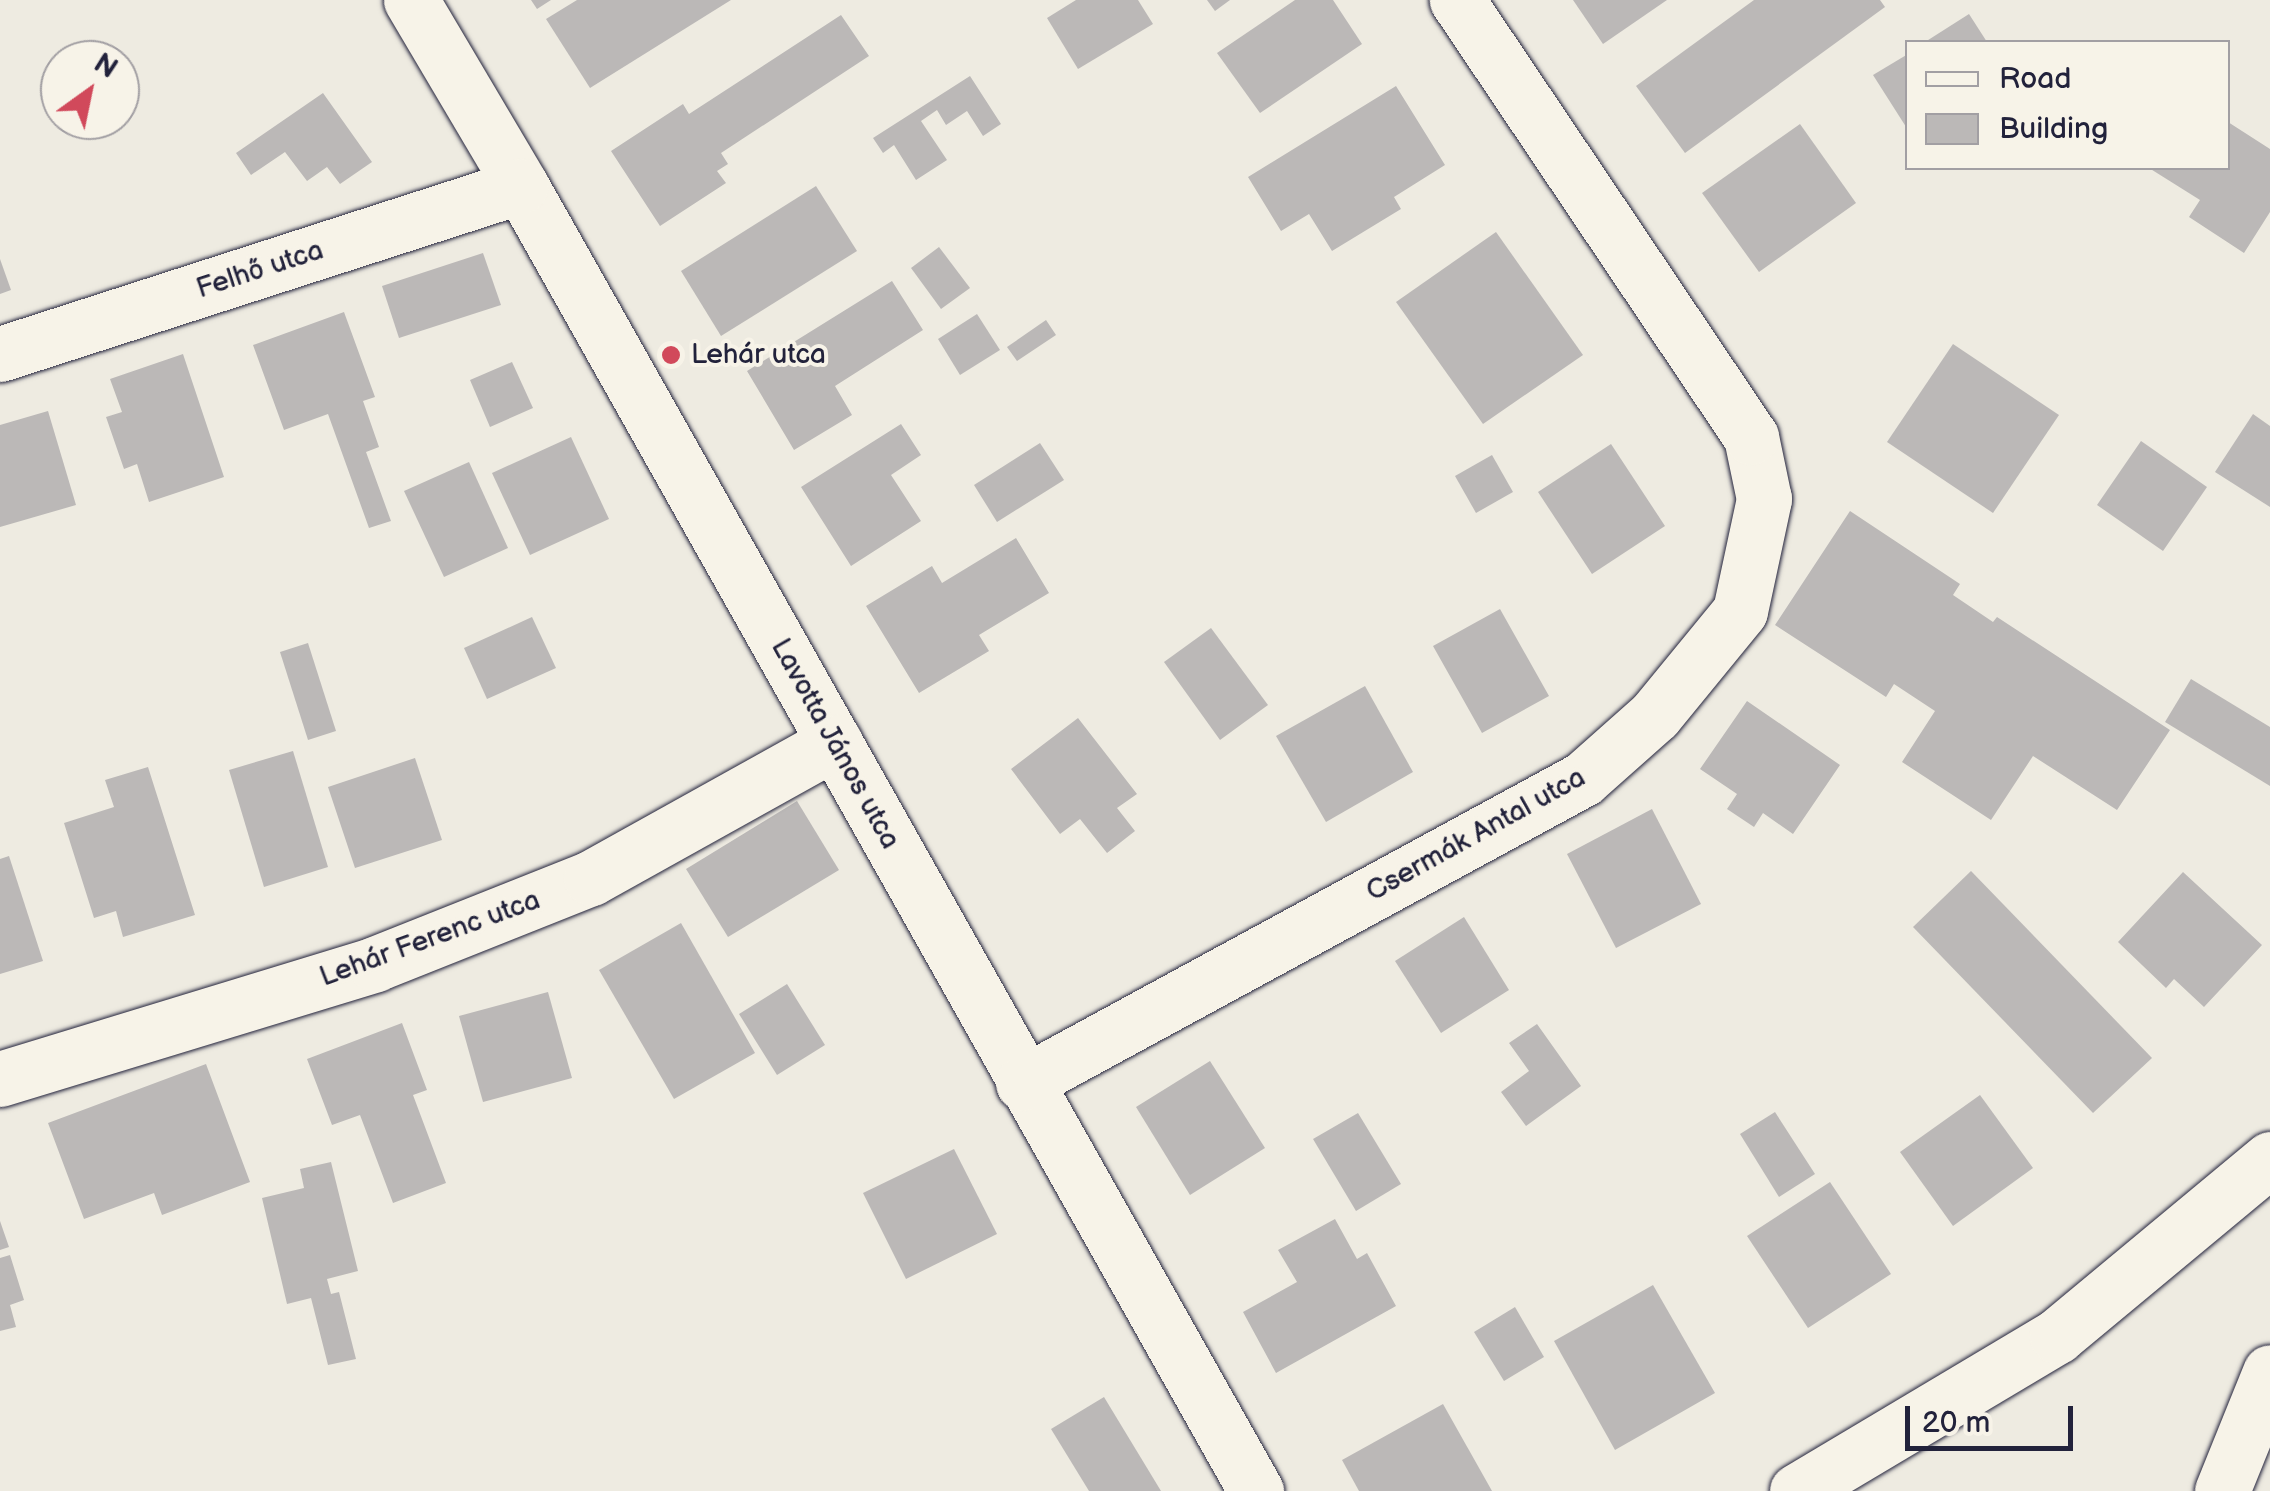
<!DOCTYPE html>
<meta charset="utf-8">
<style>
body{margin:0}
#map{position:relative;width:2270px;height:1491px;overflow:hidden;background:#eeebe1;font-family:"Balsamiq Sans",sans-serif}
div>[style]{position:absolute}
.building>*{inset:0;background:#bbb8b7}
.roads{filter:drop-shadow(0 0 2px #22223b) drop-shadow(0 0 2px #22223b)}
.minor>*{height:55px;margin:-27.5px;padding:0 27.5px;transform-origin:27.5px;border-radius:27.5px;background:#f7f3e8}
.major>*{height:55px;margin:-27.5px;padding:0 27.5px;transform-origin:27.5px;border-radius:27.5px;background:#f7f3e8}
.dots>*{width:28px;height:28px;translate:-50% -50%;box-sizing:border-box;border:5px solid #f7f3e8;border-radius:50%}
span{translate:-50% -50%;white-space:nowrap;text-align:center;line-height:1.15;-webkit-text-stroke:8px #f7f3e8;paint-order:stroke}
.street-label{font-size:28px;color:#22223b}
.poi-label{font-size:28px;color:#22223b}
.left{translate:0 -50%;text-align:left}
.legend{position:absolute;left:1905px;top:40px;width:325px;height:130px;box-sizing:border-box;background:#f7f3e8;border:2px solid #a29fa3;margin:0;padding:12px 18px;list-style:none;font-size:30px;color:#22223b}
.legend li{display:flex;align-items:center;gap:20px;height:50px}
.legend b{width:50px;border:2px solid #a29fa3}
.north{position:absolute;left:40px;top:40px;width:100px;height:100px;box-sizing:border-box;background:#f7f3e8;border:2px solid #a29fa3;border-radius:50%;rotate:33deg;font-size:28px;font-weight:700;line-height:40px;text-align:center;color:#22223b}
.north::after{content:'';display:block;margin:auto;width:35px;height:45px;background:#d1495b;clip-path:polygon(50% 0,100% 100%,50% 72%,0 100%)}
.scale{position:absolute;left:1905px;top:1406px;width:168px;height:45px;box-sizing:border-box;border:5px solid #22223b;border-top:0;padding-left:12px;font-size:30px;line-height:35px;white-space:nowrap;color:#22223b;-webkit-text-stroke:8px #f7f3e8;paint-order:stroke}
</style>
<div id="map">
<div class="building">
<i style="clip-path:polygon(531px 0,551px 0,537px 9px)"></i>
<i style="clip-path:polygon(577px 0,731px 0,590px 88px,546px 19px)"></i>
<i style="clip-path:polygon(1076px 0,1138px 0,1153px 24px,1078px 69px,1047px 18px)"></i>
<i style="clip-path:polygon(1207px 0,1230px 0,1215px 11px)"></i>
<i style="clip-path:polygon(1295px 0,1333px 0,1362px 44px,1260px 113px,1217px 53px)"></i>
<i style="clip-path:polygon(1573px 0,1667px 0,1603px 44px)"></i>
<i style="clip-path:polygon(1754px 0,1880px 0,1885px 7px,1685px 153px,1636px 86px)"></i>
<i style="clip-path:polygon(1969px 14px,1987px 42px,1925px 42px)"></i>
<i style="clip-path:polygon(841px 15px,869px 56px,721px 153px,728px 164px,717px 171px,726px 183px,660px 226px,611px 151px,683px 104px,689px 114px)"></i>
<i style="clip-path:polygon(1908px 54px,1908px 130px,1873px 75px)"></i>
<i style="clip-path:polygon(970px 76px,1001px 124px,983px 136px,967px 111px,946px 125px,937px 110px,921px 121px,947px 160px,916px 180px,894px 145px,883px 153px,873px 138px)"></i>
<i style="clip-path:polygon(1396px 86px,1445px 165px,1394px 197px,1401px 209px,1332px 251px,1309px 214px,1281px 231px,1248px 177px)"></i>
<i style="clip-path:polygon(323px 93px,372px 162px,340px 184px,327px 167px,307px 181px,285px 152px,251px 175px,236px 153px)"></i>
<i style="clip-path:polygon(2228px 122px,2270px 149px,2270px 212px,2244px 253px,2189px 217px,2200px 200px,2149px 168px,2228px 168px)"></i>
<i style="clip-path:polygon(1800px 124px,1856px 203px,1759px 272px,1702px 193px)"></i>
<i style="clip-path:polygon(816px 186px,857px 251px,721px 336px,681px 271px)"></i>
<i style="clip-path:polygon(1496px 232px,1583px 355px,1483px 424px,1396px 302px)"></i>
<i style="clip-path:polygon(939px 247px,970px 288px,941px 309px,911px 268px)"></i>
<i style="clip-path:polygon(483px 253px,501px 305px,399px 338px,382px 286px)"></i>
<i style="clip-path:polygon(0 259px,11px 290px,0 294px)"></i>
<i style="clip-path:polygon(892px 281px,923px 330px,835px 386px,852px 415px,794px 450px,747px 371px)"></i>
<i style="clip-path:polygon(344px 312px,375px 397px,363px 401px,379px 447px,366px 452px,391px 521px,369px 528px,328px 414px,284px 430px,253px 345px)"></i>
<i style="clip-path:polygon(977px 314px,1000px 350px,960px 375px,938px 339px)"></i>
<i style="clip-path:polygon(1046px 320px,1056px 335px,1017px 361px,1007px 347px)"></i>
<i style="clip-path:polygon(1953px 344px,2059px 415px,1993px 513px,1887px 442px)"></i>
<i style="clip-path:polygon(183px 354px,224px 477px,149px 502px,137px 464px,124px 469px,106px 417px,122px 412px,110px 379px)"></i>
<i style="clip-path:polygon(512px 362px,533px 408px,490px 427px,470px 380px)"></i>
<i style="clip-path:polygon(48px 411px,76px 505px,0 527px,0 425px)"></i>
<i style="clip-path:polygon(2253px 414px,2270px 426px,2270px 507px,2215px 472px)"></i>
<i style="clip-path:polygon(901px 424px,921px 455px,891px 475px,921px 521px,851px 566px,801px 487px)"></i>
<i style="clip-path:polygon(571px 437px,609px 519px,530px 555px,492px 473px)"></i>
<i style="clip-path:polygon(2141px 441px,2207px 487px,2163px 551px,2097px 505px)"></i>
<i style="clip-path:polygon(1040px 443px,1064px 480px,997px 522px,974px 485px)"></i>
<i style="clip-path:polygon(1611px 444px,1665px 526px,1592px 574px,1538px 492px)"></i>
<i style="clip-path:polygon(1492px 455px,1513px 492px,1476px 513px,1455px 476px)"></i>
<i style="clip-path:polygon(469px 462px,508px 548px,444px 577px,404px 491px)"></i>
<i style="clip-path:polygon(1850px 511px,1960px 584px,1953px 595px,1993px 622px,1997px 617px,2170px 730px,2117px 810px,2033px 756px,1991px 820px,1902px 762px,1935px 711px,1894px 684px,1886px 697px,1775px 625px)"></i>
<i style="clip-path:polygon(1016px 538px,1049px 593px,979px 635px,989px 651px,919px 693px,866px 606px,932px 566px,942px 583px)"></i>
<i style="clip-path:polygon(1500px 609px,1549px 696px,1482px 733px,1433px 646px)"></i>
<i style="clip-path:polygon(532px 617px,556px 668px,487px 699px,464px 648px)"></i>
<i style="clip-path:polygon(1211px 628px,1268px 705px,1220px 740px,1164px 662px)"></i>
<i style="clip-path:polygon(308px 643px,336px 731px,308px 740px,280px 652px)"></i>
<i style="clip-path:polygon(2191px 679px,2270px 727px,2270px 786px,2165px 722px)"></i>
<i style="clip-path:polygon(1365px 686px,1413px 772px,1326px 822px,1276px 736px)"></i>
<i style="clip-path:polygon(1747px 701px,1840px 765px,1793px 834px,1763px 813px,1754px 827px,1727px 809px,1737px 794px,1700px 769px)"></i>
<i style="clip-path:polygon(1078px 718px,1137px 794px,1117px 808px,1135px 831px,1107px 853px,1080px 819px,1060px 834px,1011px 769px)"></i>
<i style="clip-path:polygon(293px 751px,328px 867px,264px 887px,229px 770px)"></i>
<i style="clip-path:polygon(415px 758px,442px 840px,355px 868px,328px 787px)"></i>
<i style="clip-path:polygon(148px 767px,195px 915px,123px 937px,116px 911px,94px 918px,64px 823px,114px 807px,105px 780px)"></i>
<i style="clip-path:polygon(797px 801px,839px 870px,728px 937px,686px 869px)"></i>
<i style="clip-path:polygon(1652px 809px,1701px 904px,1616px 948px,1567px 854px)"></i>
<i style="clip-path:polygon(9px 856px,43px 961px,0 974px,0 859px)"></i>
<i style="clip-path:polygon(1971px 871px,2152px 1058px,2093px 1113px,1913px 927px)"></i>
<i style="clip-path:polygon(2183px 872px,2262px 945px,2204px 1007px,2174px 979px,2166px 988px,2118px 942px)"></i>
<i style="clip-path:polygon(1464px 917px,1509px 990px,1441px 1033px,1395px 961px)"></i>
<i style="clip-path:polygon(681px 923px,755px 1053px,674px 1099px,599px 970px)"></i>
<i style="clip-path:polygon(787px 984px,825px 1045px,777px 1075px,739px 1014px)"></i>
<i style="clip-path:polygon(548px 992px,572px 1078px,483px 1102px,459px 1016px)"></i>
<i style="clip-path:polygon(402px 1023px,427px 1090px,413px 1095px,446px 1183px,393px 1203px,360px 1115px,332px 1125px,307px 1059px)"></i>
<i style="clip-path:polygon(1537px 1024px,1581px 1086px,1526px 1126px,1501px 1092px,1529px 1071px,1509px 1043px)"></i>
<i style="clip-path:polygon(1210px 1061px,1265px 1148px,1190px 1195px,1136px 1107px)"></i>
<i style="clip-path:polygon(206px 1064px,250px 1182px,162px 1215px,154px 1193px,84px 1219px,48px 1123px)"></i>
<i style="clip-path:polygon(1980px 1095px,2033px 1168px,1953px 1226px,1900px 1152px)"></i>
<i style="clip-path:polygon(1775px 1112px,1815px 1174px,1779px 1197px,1740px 1134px)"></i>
<i style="clip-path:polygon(1358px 1113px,1401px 1184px,1356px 1211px,1313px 1139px)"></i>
<i style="clip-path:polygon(954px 1149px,997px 1234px,906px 1279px,863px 1193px)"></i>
<i style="clip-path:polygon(331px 1162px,358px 1271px,327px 1279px,331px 1294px,339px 1292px,356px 1359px,328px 1365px,311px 1298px,287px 1304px,262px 1198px,304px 1188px,300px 1169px)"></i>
<i style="clip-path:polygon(1830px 1182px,1891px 1274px,1808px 1328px,1747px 1236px)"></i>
<i style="clip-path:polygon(1335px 1219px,1357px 1259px,1367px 1253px,1396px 1306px,1276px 1373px,1243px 1312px,1297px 1282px,1278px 1250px)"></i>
<i style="clip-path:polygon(0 1221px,9px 1247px,0 1250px)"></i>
<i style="clip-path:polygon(10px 1255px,24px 1300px,10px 1305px,16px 1327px,0 1331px,0 1258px)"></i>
<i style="clip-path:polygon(1653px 1285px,1715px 1393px,1615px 1450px,1554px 1341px)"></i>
<i style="clip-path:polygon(1515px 1307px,1544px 1357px,1504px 1381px,1474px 1332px)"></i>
<i style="clip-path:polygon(1104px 1397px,1161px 1491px,1089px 1491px,1051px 1429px)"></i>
<i style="clip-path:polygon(1443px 1404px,1492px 1491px,1359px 1491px,1342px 1460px)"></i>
</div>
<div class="roads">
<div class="minor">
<i style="left:411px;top:0;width:216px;rotate:59.4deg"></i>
<i style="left:521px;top:186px;width:1498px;rotate:60.61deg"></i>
<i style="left:0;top:354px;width:547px;rotate:-17.87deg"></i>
<i style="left:0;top:1079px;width:392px;rotate:-17deg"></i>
<i style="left:375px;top:964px;width:232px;rotate:-21.7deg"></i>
<i style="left:591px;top:878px;width:279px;rotate:-29.1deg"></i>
<i style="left:1023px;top:1083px;width:637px;rotate:-28.5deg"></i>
<i style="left:1583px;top:779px;width:96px;rotate:-41.6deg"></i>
<i style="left:1655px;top:715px;width:134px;rotate:-50.7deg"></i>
<i style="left:1740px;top:611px;width:115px;rotate:-77.9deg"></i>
<i style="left:1764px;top:499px;width:63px;rotate:-101.8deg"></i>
<i style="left:1751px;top:437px;width:527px;rotate:-123.93deg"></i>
</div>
<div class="major">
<i style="left:1797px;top:1491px;width:303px;rotate:-30.8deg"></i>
<i style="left:2057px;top:1336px;width:277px;rotate:-39.7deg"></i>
<i style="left:2222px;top:1491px;width:128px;rotate:-68deg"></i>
</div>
</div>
<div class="dots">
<i style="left:671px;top:355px;background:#d1495b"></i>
</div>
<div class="street-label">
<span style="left:260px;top:270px;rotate:-18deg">Felhő utca</span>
<span style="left:835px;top:744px;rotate:61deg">Lavotta János utca</span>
<span style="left:1476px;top:835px;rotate:-29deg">Csermák Antal utca</span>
<span style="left:430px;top:939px;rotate:-20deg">Lehár Ferenc utca</span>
</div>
<div class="poi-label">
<span class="left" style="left:691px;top:355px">Lehár utca</span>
</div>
<ul class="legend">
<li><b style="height:12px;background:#f7f3e8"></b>Road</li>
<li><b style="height:28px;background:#bbb8b7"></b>Building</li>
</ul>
<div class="north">N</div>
<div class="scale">20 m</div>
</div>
